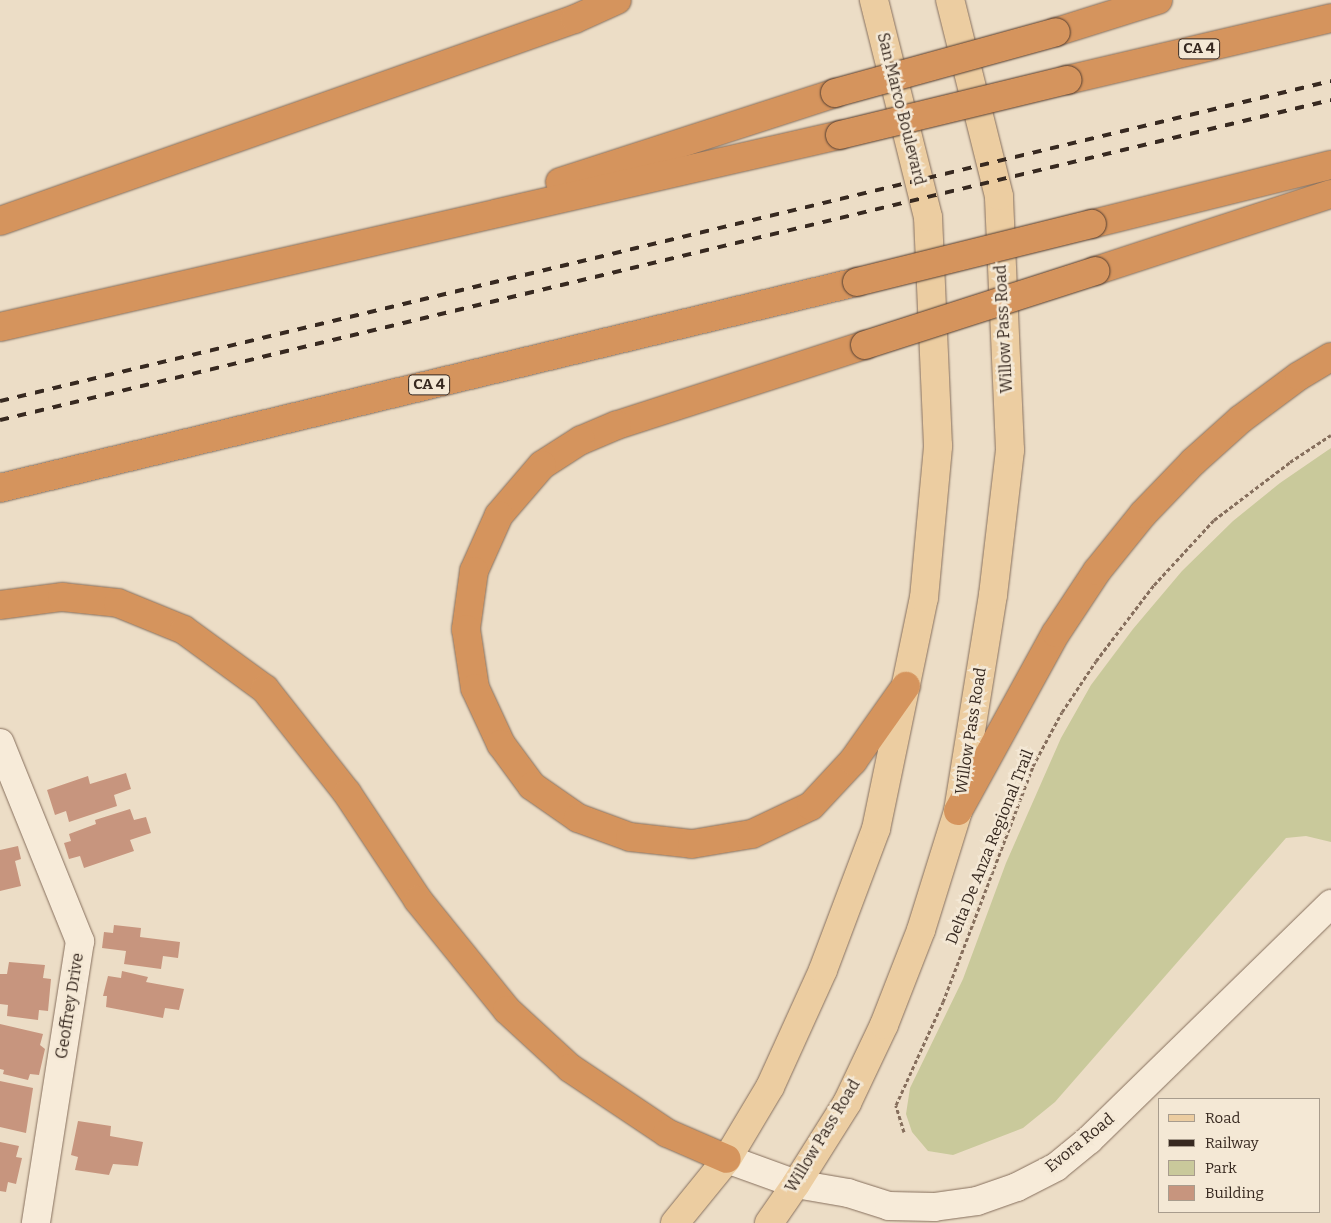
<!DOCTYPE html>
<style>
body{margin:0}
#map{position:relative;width:1331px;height:1223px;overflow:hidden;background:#ecddc6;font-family:Bitter,serif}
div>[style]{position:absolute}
.green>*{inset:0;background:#c9c99b}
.building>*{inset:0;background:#c7957e}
.path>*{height:3px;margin-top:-1.5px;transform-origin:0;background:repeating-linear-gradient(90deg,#866f5d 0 4px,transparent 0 6.5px)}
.roads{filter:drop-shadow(0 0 1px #866f5d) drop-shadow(0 0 1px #866f5d)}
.minor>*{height:28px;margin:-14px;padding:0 14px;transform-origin:14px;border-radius:14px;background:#f7ebd9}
.major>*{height:28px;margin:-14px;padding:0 14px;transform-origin:14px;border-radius:14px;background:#eccda1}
.highway>*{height:28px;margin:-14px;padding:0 14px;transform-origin:14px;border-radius:14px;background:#d5945d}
.rail>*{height:4px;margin-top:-2px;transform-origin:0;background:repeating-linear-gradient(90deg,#372920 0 9px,transparent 0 18px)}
.bridges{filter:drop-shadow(0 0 1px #543e31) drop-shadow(0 0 1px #543e31)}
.highway-bridge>*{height:28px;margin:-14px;padding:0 14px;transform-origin:14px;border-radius:14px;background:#d5945d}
span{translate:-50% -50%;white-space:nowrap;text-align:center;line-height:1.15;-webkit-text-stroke:5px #f4e8d5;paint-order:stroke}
.shield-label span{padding:1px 4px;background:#f4e8d5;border:1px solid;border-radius:4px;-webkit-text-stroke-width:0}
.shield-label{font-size:15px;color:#372920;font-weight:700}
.street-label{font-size:16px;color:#372920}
.legend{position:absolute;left:1158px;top:1098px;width:162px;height:115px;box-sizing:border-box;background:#f4e8d5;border:1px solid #a89c8d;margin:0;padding:6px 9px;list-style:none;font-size:15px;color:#372920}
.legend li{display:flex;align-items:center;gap:10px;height:25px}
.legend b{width:25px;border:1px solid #a89c8d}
</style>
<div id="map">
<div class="green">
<i style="clip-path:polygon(1331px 448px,1331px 842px,1306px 836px,1286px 838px,1055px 1102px,1023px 1128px,953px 1155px,928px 1151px,912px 1132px,906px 1114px,910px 1088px,963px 979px,1006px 863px,1061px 738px,1091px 685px,1133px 629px,1182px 571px,1233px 521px,1280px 483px)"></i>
</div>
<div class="building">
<i style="clip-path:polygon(126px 773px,131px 789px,114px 795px,117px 806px,69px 822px,66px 811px,55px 815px,47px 790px,88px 776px,90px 784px)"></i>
<i style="clip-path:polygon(130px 809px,134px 820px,146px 817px,151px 833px,130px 840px,134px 851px,84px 868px,80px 856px,69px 859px,64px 843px,71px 841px,69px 834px,96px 824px,95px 820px)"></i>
<i style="clip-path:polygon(18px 846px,21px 859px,15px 861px,21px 886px,0 891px,0 850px)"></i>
<i style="clip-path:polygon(114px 925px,141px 928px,140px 937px,180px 942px,178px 958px,163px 956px,161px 969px,124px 964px,126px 951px,102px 948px,104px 932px,113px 933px)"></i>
<i style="clip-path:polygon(9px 962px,45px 965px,43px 978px,51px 979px,48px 1011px,39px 1010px,38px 1020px,7px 1016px,8px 1005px,0 1004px,0 974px,7px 974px)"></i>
<i style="clip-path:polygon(122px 971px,148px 977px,146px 982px,184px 989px,179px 1010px,165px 1008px,163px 1018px,106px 1007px,107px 996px,103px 996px,108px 976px,121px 978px)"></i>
<i style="clip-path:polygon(0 1024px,43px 1034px,40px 1045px,45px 1049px,39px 1075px,30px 1074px,28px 1080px,3px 1074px,4px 1070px,0 1069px)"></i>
<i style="clip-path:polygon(0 1081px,33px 1088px,26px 1133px,0 1127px)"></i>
<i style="clip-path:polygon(78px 1121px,111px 1126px,110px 1136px,143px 1142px,138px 1166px,113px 1164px,109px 1175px,75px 1170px,78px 1157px,71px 1155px)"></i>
<i style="clip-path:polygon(0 1142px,19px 1146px,16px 1157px,22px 1158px,16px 1184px,8px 1182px,6px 1192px,0 1191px)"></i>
</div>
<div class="path">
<i style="left:904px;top:1132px;width:28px;rotate:-107deg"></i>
<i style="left:896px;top:1105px;width:113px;rotate:-65.5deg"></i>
<i style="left:943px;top:1002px;width:253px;rotate:-69.1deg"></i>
<i style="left:1033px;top:766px;width:61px;rotate:-61.8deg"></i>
<i style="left:1062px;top:712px;width:61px;rotate:-56.3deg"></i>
<i style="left:1096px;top:661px;width:96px;rotate:-52.7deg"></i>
<i style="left:1154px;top:585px;width:88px;rotate:-47.3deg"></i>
<i style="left:1214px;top:520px;width:96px;rotate:-37.3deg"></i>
<i style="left:1290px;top:462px;width:49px;rotate:-33.4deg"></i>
</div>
<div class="roads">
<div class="minor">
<i style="left:0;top:743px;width:214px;rotate:68deg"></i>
<i style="left:80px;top:941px;width:285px;rotate:98.9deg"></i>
<i style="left:727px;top:1159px;width:73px;rotate:19.9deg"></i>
<i style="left:796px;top:1184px;width:53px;rotate:9.8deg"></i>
<i style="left:848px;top:1193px;width:43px;rotate:17.6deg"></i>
<i style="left:889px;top:1206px;width:45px;rotate:1.3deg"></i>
<i style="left:934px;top:1207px;width:43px;rotate:-7.9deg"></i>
<i style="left:977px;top:1201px;width:42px;rotate:-19.3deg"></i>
<i style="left:1017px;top:1187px;width:44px;rotate:-27.1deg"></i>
<i style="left:1056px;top:1167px;width:43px;rotate:-39.3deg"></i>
<i style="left:1089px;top:1140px;width:338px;rotate:-44.3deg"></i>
</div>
<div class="major">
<i style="left:675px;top:1223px;width:82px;rotate:-50.9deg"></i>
<i style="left:727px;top:1159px;width:84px;rotate:-59.2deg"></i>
<i style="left:770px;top:1087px;width:128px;rotate:-65.6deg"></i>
<i style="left:823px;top:970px;width:151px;rotate:-69.4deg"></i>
<i style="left:876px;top:829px;width:236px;rotate:-78.3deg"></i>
<i style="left:924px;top:598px;width:153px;rotate:-84.7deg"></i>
<i style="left:938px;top:446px;width:229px;rotate:-92.5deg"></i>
<i style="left:928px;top:217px;width:224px;rotate:-104deg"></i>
<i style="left:769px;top:1223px;width:47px;rotate:-55.3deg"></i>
<i style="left:796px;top:1184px;width:96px;rotate:-57.8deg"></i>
<i style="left:847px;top:1103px;width:86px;rotate:-64.6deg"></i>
<i style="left:884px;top:1025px;width:102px;rotate:-68.7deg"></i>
<i style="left:921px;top:930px;width:125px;rotate:-72.7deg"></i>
<i style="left:958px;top:811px;width:219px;rotate:-80.8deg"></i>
<i style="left:993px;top:595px;width:146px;rotate:-83.3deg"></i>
<i style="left:1010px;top:450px;width:254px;rotate:-92.5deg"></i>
<i style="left:999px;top:196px;width:202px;rotate:-104deg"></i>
</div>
<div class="highway">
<i style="left:1056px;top:32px;width:107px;rotate:-17.4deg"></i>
<i style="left:1067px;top:80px;width:271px;rotate:-13.2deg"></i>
<i style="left:560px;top:182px;width:289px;rotate:-17.9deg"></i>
<i style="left:0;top:221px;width:609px;rotate:-19.36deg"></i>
<i style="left:575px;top:19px;width:46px;rotate:-24.3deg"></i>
<i style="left:1092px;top:224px;width:246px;rotate:-13.9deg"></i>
<i style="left:1095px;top:271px;width:248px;rotate:-18.1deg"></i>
<i style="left:0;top:327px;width:862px;rotate:-12.88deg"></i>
<i style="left:865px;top:345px;width:261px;rotate:162.1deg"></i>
<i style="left:617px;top:425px;width:39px;rotate:157deg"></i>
<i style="left:581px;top:440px;width:46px;rotate:147.3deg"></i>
<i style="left:542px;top:465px;width:66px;rotate:130.7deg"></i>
<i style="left:499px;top:515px;width:61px;rotate:114.1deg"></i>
<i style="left:474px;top:571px;width:59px;rotate:97.9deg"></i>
<i style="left:466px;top:629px;width:60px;rotate:81.3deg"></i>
<i style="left:475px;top:688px;width:62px;rotate:65.1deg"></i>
<i style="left:501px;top:744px;width:52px;rotate:53.6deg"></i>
<i style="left:532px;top:786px;width:56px;rotate:34.8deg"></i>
<i style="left:578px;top:818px;width:55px;rotate:20.1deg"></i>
<i style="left:630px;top:837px;width:62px;rotate:6.4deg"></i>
<i style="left:692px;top:844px;width:61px;rotate:-9.5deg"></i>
<i style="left:752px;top:834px;width:65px;rotate:-25.4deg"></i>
<i style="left:811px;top:806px;width:62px;rotate:-47deg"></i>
<i style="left:853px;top:761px;width:92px;rotate:-54.8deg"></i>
<i style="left:0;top:488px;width:881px;rotate:-13.52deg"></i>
<i style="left:0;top:605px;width:63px;rotate:-7.4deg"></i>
<i style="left:62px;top:597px;width:56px;rotate:6.1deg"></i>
<i style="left:118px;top:603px;width:71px;rotate:22.2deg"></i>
<i style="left:184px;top:630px;width:100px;rotate:36.1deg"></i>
<i style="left:265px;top:689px;width:132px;rotate:51.7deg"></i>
<i style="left:347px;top:793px;width:128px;rotate:56.4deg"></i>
<i style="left:418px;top:900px;width:141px;rotate:51deg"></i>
<i style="left:507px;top:1010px;width:86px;rotate:42.6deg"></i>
<i style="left:570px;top:1068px;width:117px;rotate:33.8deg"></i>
<i style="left:667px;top:1133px;width:65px;rotate:23.4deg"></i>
<i style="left:958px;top:811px;width:203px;rotate:-61.2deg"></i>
<i style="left:1056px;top:633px;width:74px;rotate:-56.5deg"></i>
<i style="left:1097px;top:571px;width:73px;rotate:-51.1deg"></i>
<i style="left:1143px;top:514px;width:72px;rotate:-46.1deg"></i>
<i style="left:1193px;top:462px;width:64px;rotate:-41.9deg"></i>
<i style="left:1241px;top:419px;width:72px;rotate:-36.6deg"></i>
<i style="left:1299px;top:376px;width:37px;rotate:-31deg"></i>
</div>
</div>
<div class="rail">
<i style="left:0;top:401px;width:1369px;rotate:-13.52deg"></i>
<i style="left:0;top:420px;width:1369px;rotate:-13.52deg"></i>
</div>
<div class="bridges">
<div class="highway-bridge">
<i style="left:835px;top:93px;width:229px;rotate:-15.4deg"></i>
<i style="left:840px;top:135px;width:234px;rotate:-13.6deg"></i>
<i style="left:857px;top:282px;width:242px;rotate:-13.9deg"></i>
<i style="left:865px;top:345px;width:242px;rotate:-17.8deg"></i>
</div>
</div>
<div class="shield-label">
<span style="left:1199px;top:49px">CA 4</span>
<span style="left:429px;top:385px">CA 4</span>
</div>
<div class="street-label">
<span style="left:901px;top:109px;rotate:76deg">San Marco Boulevard</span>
<span style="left:1004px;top:329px;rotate:-93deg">Willow Pass Road</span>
<span style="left:971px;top:731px;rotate:-81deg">Willow Pass Road</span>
<span style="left:990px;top:847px;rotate:-68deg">Delta De Anza Regional Trail</span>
<span style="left:70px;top:1006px;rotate:-81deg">Geoffrey Drive</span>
<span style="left:823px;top:1136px;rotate:-59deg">Willow Pass Road</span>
<span style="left:1080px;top:1143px;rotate:-39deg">Evora Road</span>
</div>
<ul class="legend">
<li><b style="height:6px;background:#eccda1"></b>Road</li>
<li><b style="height:6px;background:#372920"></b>Railway</li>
<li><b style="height:14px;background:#c9c99b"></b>Park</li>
<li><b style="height:14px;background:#c7957e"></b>Building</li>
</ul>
</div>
